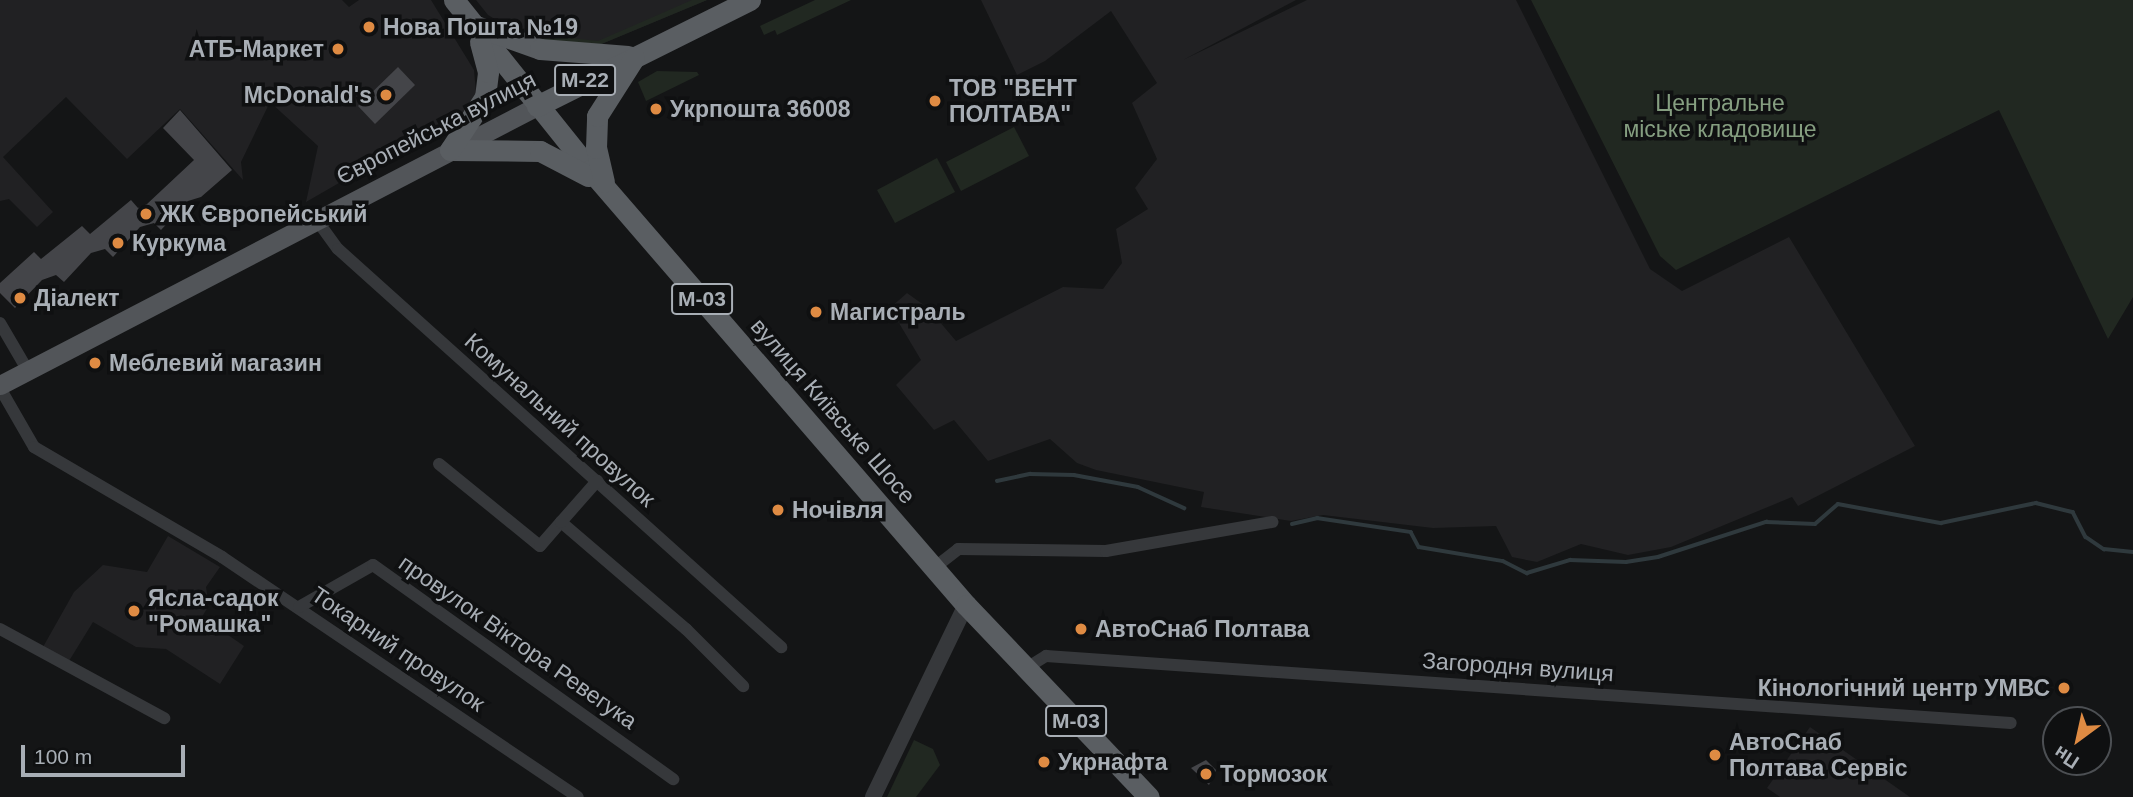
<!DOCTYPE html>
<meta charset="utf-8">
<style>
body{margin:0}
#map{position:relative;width:2133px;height:797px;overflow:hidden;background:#141516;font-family:Helvetica,sans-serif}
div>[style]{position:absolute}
.built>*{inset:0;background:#212123}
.green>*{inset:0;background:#212821}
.stream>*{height:3.5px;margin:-1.75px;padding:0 1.75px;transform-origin:1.75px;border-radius:1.75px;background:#2f393d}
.building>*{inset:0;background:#444549}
.minor>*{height:12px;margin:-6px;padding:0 6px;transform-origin:6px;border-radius:6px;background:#36383b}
.tertiary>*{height:16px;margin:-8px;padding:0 8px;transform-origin:8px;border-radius:8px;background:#36383b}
.primary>*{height:19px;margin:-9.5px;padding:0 9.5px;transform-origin:9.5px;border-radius:9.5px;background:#525559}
.trunk>*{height:21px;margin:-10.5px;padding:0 10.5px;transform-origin:10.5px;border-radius:10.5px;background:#5a5e62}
.dots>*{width:19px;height:19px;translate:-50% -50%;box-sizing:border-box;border:4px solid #0f1011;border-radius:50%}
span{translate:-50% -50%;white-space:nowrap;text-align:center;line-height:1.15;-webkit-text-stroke:7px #0f1011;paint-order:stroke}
.shield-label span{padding:2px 5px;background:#0f1011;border:2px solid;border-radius:5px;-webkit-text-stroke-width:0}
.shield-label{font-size:21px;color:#a8aeb5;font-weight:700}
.poi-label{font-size:23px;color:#a8aeb5;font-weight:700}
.left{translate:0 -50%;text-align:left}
.right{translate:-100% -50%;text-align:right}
.park-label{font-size:23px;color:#859e80}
.street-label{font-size:23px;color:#a8aeb5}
.north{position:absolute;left:2042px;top:706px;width:70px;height:70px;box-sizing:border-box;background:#0f1011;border:2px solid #4c4f53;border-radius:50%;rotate:213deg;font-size:19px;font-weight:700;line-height:28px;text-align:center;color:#a8aeb5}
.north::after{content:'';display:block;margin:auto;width:24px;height:32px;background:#df8b43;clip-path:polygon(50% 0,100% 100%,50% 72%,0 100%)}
.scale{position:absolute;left:21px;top:745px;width:164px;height:32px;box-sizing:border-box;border:4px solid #a8aeb5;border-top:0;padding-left:9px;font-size:21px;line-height:24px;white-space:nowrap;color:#a8aeb5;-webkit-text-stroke:5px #0f1011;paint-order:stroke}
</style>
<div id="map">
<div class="built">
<i style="clip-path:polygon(0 0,342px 0,349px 7px,359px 0,431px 0,474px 70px,476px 93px,464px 111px,306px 202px,318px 146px,270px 102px,241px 162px,243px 180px,180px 109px,127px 159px,66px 97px,3px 157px,53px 212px,37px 227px,9px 199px,0 201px)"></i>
<i style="clip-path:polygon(476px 0,707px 0,599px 45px,528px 39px,488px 15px)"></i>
<i style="clip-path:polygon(981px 0,1296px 0,1183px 60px,1307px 0,1516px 0,1650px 269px,1682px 291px,1789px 237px,1915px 446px,1798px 506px,1792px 497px,1671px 547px,1628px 555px,1581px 544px,1537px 562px,1512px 557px,1496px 526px,1433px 528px,1323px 515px,1291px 521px,1201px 507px,1204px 492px,1096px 470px,1077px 463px,1050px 439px,988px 461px,954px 420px,934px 430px,896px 385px,921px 360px,890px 308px,907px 293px,928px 308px,956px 341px,1063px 287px,1103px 289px,1122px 263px,1116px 229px,1148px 209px,1135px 188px,1157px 159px,1132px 103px,1157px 83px,1111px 11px,1045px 61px,1017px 75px)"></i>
<i style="clip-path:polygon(168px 536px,220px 567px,206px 587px,209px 605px,202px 617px,244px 646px,220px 684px,166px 649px,136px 647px,93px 622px,69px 661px,43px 647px,74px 592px,103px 565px,147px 572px)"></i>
<i style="clip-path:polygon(1810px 727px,1910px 797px,1780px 797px,1767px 788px)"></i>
</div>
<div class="green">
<i style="clip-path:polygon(692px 0,707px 0,599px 45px,559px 46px,526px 33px,598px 41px)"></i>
<i style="clip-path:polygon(815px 0,851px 0,777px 35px,775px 30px,764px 35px,760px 26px)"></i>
<i style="clip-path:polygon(1531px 0,2133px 0,2133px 297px,2108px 339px,1999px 110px,1676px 270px,1660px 256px)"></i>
<i style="clip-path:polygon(657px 71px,697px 72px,699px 75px,646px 101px,638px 82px)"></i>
<i style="clip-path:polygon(1014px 127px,1029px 156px,961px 191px,946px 162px)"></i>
<i style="clip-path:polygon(937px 158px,955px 192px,895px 223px,877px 190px)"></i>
<i style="clip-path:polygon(914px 740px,933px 749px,940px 765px,916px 797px,887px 797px)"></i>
</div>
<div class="stream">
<i style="left:997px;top:481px;width:34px;rotate:-12deg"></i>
<i style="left:1030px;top:474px;width:44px;rotate:1.3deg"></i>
<i style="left:1074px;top:475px;width:65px;rotate:10.6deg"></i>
<i style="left:1138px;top:487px;width:51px;rotate:24.5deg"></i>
<i style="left:1292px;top:524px;width:26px;rotate:-13deg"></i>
<i style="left:1317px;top:518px;width:95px;rotate:8.5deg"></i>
<i style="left:1411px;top:532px;width:17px;rotate:62deg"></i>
<i style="left:1419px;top:547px;width:85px;rotate:9.5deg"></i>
<i style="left:1503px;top:561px;width:27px;rotate:27deg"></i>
<i style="left:1527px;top:573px;width:45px;rotate:-16.8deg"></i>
<i style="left:1570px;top:560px;width:56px;rotate:2deg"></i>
<i style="left:1626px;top:562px;width:32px;rotate:-9deg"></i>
<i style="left:1658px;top:557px;width:114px;rotate:-18deg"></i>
<i style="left:1766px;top:522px;width:49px;rotate:2.3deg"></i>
<i style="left:1815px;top:524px;width:30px;rotate:-41deg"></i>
<i style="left:1838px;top:504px;width:105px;rotate:10.5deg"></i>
<i style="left:1941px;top:523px;width:97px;rotate:-11.9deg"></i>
<i style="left:2036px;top:503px;width:38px;rotate:14deg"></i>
<i style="left:2073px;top:512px;width:28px;rotate:63deg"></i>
<i style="left:2086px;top:537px;width:22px;rotate:34deg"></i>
<i style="left:2104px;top:549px;width:29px;rotate:6deg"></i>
</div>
<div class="building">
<i style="clip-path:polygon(398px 67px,415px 85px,375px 124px,358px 106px)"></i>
<i style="clip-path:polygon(180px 110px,232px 170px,201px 197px,188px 201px,161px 230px,154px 223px,140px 227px,113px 257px,105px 249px,91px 253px,64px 282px,56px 275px,42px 280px,15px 308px,0 293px,0 283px,34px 252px,41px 259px,82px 226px,90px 234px,131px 200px,138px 208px,147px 204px,194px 160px,163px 128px)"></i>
<i style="clip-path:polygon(1206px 760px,1216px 770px,1209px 785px,1191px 768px)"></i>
</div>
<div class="minor">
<i style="left:316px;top:219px;width:37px;rotate:54deg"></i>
<i style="left:338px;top:249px;width:596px;rotate:41.94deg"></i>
<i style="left:0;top:323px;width:56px;rotate:59.7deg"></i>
<i style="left:0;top:388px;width:68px;rotate:60deg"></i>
<i style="left:34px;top:447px;width:218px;rotate:30.3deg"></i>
<i style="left:222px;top:557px;width:429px;rotate:34deg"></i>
<i style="left:439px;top:464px;width:130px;rotate:39.1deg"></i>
<i style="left:540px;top:546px;width:32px;rotate:-49deg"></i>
<i style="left:561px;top:522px;width:165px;rotate:40.6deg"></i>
<i style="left:686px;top:629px;width:81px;rotate:45deg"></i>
<i style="left:561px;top:522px;width:55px;rotate:-48.7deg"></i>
<i style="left:934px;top:568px;width:31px;rotate:-38deg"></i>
<i style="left:958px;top:549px;width:148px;rotate:0.8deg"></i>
<i style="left:1106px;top:551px;width:169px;rotate:-9.9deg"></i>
<i style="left:299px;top:607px;width:85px;rotate:-29.6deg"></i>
<i style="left:373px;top:565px;width:369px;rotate:35.5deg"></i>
<i style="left:0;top:629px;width:187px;rotate:28.5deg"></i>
<i style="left:1025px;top:669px;width:25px;rotate:-32deg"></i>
<i style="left:1046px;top:656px;width:967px;rotate:3.97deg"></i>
</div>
<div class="tertiary">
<i style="left:873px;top:797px;width:213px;rotate:-64.2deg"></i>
</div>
<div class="primary">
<i style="left:0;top:385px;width:605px;rotate:-27.45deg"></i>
</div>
<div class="trunk">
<i style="left:454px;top:0;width:218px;rotate:51.3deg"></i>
<i style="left:590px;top:170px;width:575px;rotate:49.16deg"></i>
<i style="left:966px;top:605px;width:265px;rotate:46.4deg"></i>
<i style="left:473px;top:25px;width:71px;rotate:19.7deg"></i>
<i style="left:540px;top:49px;width:88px;rotate:4.5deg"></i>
<i style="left:537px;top:106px;width:238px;rotate:-26.5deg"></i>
<i style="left:450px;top:150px;width:90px;rotate:0.6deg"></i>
<i style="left:540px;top:151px;width:54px;rotate:27.5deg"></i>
<i style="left:450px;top:150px;width:64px;rotate:-56.6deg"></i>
<i style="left:485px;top:97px;width:25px;rotate:-83deg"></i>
<i style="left:488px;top:72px;width:31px;rotate:-105deg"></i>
<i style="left:604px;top:182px;width:35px;rotate:-103deg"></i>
<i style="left:596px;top:148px;width:32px;rotate:-88deg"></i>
<i style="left:597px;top:116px;width:69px;rotate:-57.5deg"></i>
</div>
<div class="dots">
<i style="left:369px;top:27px;background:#df8b43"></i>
<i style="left:338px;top:49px;background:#df8b43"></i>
<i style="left:386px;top:95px;background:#df8b43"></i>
<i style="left:935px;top:101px;background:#df8b43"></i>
<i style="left:656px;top:109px;background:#df8b43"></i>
<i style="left:146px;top:214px;background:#df8b43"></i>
<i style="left:118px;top:243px;background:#df8b43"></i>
<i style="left:20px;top:298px;background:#df8b43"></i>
<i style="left:816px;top:312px;background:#df8b43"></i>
<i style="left:95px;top:363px;background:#df8b43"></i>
<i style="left:778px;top:510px;background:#df8b43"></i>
<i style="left:134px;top:611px;background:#df8b43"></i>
<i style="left:1081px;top:629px;background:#df8b43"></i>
<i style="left:2064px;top:688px;background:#df8b43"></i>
<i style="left:1715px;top:755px;background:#df8b43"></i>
<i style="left:1044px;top:762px;background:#df8b43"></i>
<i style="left:1206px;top:774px;background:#df8b43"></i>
</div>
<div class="shield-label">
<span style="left:585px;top:80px">М-22</span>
<span style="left:702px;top:299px">М-03</span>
<span style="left:1076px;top:721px">М-03</span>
</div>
<div class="poi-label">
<span class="left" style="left:383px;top:27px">Нова Пошта №19</span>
<span class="right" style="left:324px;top:49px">АТБ-Маркет</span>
<span class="left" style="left:949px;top:101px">ТОВ "ВЕНТ<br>ПОЛТАВА"</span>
<span class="right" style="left:372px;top:95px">McDonald's</span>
<span class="left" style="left:670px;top:109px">Укрпошта 36008</span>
<span class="left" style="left:160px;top:214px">ЖК Європейський</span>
<span class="left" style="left:132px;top:243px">Куркума</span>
<span class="left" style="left:34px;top:298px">Діалект</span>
<span class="left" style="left:830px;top:312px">Магистраль</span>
<span class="left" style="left:109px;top:363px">Меблевий магазин</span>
<span class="left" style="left:792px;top:510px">Ночівля</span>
<span class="left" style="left:148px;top:611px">Ясла-садок<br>"Ромашка"</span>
<span class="left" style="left:1095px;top:629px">АвтоСнаб Полтава</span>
<span class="right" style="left:2050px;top:688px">Кінологічний центр УМВС</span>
<span class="left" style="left:1729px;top:755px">АвтоСнаб<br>Полтава Сервіс</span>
<span class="left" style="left:1058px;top:762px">Укрнафта</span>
<span class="left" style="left:1220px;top:774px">Тормозок</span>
</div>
<div class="park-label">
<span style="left:1720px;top:116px">Центральне<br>міське кладовище</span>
</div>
<div class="street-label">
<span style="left:436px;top:128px;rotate:-27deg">Європейська вулиця</span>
<span style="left:833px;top:411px;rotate:49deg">вулиця Київське Шосе</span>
<span style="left:560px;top:420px;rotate:42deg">Комунальний провулок</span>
<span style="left:518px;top:642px;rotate:35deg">провулок Віктора Ревегука</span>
<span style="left:398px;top:649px;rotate:34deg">Токарний провулок</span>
<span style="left:1518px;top:667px;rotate:4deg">Загородня вулиця</span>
</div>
<div class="north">Пн</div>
<div class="scale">100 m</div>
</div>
